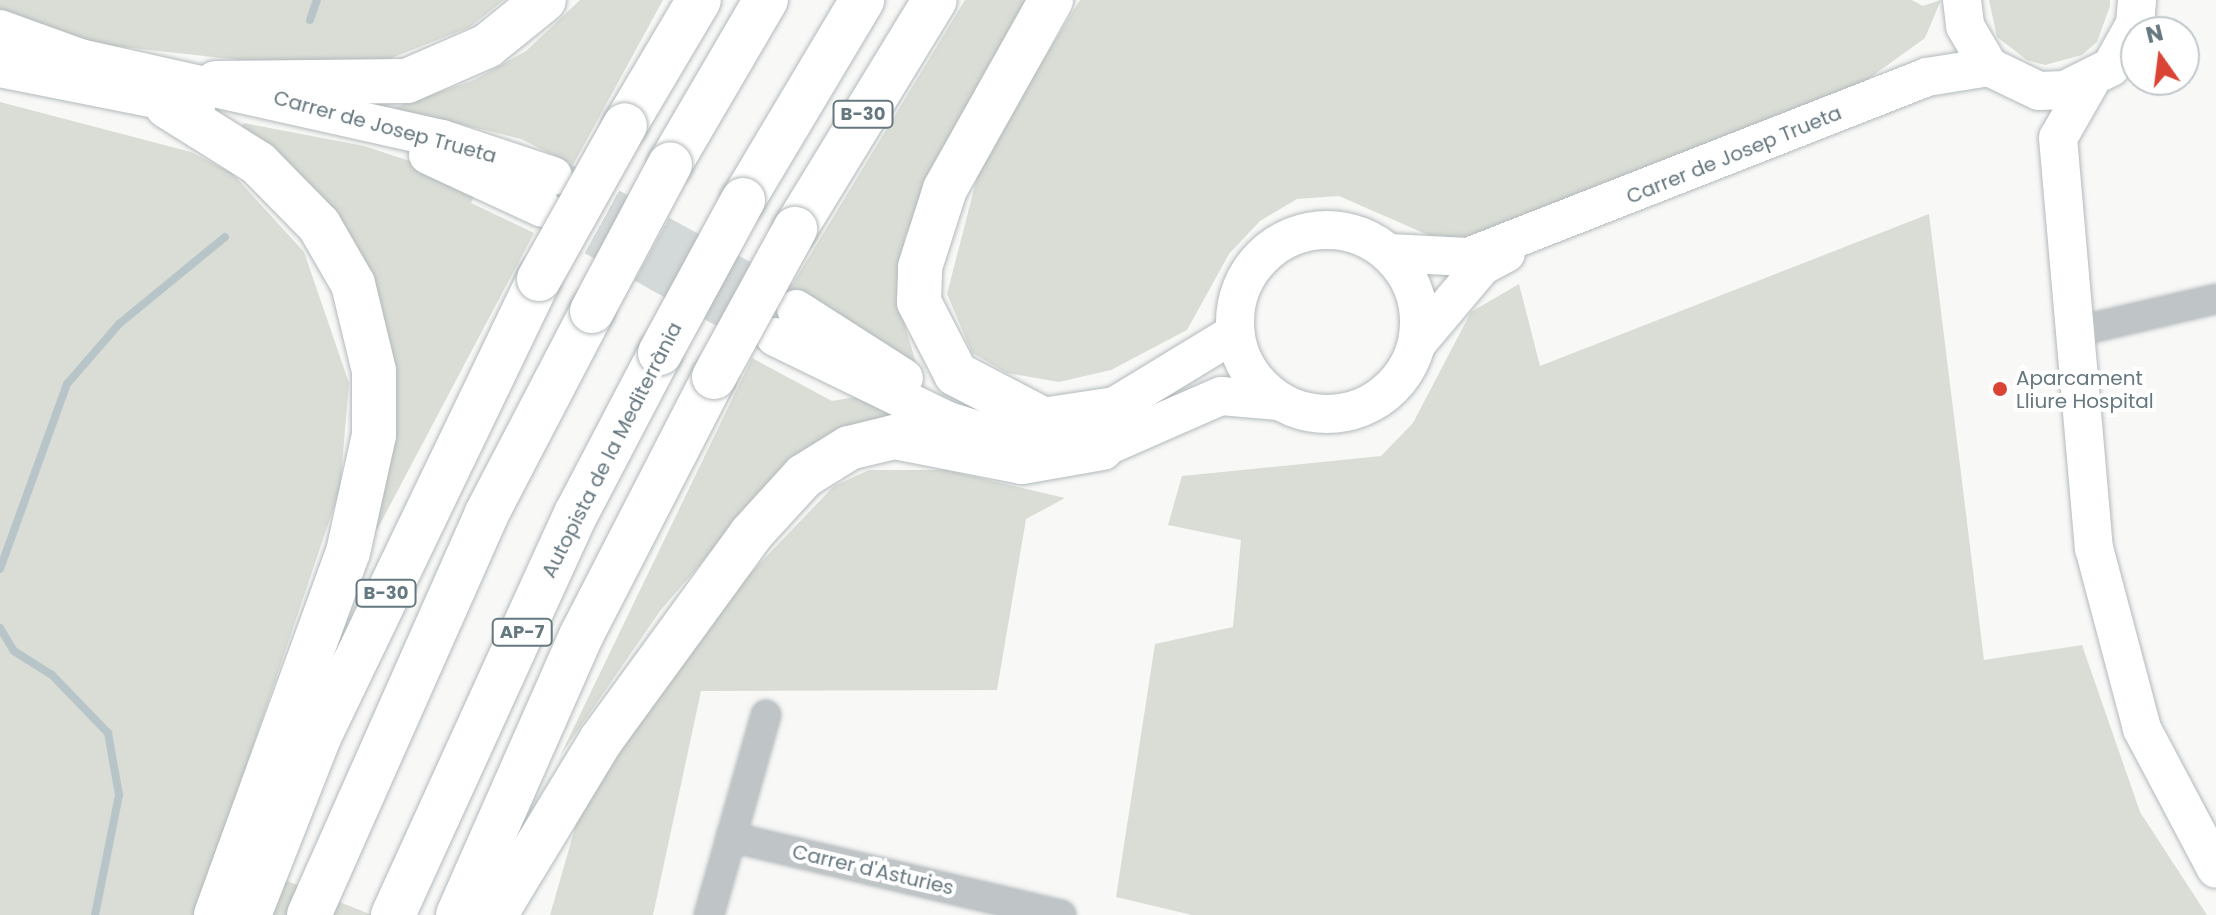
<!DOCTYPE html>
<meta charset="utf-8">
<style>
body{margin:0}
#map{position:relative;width:2216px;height:915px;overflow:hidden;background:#f8f8f6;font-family:Poppins,sans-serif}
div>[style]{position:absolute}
.green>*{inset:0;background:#d9ddd5}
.stream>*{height:8px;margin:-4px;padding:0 4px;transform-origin:4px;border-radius:4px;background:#b8c5c8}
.secondary-tunnel>*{height:38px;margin-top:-19px;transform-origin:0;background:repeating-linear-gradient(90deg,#d3d8d8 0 38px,transparent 0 57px)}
.roads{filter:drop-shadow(0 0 2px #b2b9bc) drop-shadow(0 0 2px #b2b9bc)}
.street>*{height:28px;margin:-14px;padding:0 14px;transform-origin:14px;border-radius:14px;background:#bfc5c7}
.secondary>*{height:38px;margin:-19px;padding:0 19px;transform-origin:19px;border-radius:19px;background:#fff}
.secondary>.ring{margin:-19px;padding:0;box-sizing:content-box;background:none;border:38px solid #fff;border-radius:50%}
.highway>*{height:44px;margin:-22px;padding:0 22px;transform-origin:22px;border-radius:22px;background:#fff}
.bridges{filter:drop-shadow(0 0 2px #b3b8ba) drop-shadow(0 0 2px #b3b8ba)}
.highway-bridge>*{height:44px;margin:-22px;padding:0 22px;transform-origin:22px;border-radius:22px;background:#fff}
.dots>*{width:22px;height:22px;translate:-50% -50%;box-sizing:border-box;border:4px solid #fff;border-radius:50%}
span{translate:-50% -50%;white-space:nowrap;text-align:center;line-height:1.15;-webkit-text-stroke:8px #fff;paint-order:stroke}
.shield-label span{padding:2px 6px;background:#fff;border:2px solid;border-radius:6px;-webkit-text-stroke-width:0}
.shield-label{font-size:18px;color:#65777f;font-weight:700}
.street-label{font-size:20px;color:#65777f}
.poi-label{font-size:20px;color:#65777f}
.left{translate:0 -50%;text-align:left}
.north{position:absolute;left:2120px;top:16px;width:80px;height:80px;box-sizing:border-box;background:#fff;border:2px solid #c1c9cc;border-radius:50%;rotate:346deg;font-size:22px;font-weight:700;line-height:32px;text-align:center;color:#65777f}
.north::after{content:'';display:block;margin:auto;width:28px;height:36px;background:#da4434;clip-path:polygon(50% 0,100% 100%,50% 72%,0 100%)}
</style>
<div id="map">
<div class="green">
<i style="clip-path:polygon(0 0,504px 0,470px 27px,384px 61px,276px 64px,86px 43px,0 11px)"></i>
<i style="clip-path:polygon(580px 0,663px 0,573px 165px,521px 139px,393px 108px,474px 80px,526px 51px)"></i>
<i style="clip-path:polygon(965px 0,1030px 0,905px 236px,898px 302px,917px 366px,911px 368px,789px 290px)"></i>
<i style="clip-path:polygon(1080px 0,1912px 0,1923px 6px,1941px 0,1925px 38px,1864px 82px,1451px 245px,1339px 196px,1297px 199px,1260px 221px,1229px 254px,1187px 330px,1111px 370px,1059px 382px,1007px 373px,972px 353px,947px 294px,981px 162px)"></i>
<i style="clip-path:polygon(1989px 0,2110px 0,2110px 6px,2097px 42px,2082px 55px,2045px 65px,2027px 60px,1997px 37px)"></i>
<i style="clip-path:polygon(0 102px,191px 152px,232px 173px,304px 252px,349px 383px,340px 489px,217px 853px,372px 915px,0 915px)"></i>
<i style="clip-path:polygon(244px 123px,364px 146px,428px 167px,478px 188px,471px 203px,534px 233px,361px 560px,392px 387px,391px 346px,377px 303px,239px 131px)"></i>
<i style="clip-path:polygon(1929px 214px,1984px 660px,2082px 645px,2140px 812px,2207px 915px,1192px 915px,1116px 897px,1155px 644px,1233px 627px,1241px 540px,1168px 525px,1182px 476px,1381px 456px,1413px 423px,1471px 312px,1519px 284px,1540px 366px)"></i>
<i style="clip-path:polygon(752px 358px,832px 401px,861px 396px,914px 422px,783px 468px,660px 611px,560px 756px)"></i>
<i style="clip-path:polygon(869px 470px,946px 470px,1065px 498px,1026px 519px,997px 690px,701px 691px,653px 915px,550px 915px,579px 814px,715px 610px,834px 486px)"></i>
</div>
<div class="stream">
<i style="left:310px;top:20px;width:21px;rotate:-71deg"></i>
<i style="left:0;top:569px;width:197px;rotate:-70.1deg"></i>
<i style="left:67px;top:384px;width:79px;rotate:-49.1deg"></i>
<i style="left:119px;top:324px;width:137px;rotate:-39.4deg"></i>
<i style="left:0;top:628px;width:27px;rotate:59deg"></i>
<i style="left:14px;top:651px;width:45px;rotate:32.3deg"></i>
<i style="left:52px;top:675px;width:81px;rotate:46deg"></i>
<i style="left:108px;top:733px;width:63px;rotate:79.9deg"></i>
<i style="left:119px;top:795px;width:122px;rotate:101.3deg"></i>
</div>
<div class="secondary-tunnel">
<i style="left:560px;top:180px;width:259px;rotate:28.6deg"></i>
<i style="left:544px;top:209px;width:258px;rotate:28.9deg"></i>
</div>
<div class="roads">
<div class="street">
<i style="left:2070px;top:333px;width:150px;rotate:-13.1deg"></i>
<i style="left:731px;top:837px;width:339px;rotate:13.3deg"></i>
<i style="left:709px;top:915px;width:208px;rotate:-74.1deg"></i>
</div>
<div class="secondary">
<i style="left:1962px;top:0;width:26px;rotate:83deg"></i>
<i style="left:1965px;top:26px;width:48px;rotate:59.7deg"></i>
<i style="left:1989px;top:67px;width:55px;rotate:25.6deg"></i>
<i style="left:2039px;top:91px;width:26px;rotate:-2deg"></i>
<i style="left:2065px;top:90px;width:51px;rotate:-26.6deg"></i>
<i style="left:2111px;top:67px;width:49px;rotate:-60.8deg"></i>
<i style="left:2135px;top:24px;width:24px;rotate:-85deg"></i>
<i style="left:0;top:29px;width:85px;rotate:19.9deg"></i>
<i style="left:80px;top:58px;width:371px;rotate:12.6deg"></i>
<i style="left:442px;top:139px;width:117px;rotate:18.4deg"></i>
<i style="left:0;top:68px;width:200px;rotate:11.3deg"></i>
<i style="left:2090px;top:82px;width:64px;rotate:119.7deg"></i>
<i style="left:2058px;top:138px;width:412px;rotate:85deg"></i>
<i style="left:2094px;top:548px;width:187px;rotate:75.1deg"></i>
<i style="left:2142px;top:729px;width:158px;rotate:62.1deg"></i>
<i style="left:428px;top:155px;width:126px;rotate:24.9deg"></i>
<i class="ring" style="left:1235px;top:230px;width:146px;height:146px"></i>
<i style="left:1389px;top:253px;width:79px;rotate:2.9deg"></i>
<i style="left:1468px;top:257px;width:493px;rotate:-21.4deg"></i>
<i style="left:1927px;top:77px;width:63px;rotate:-9.2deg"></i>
<i style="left:796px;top:309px;width:128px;rotate:32.6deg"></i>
<i style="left:775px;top:337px;width:192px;rotate:25.9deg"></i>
<i style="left:948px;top:421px;width:87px;rotate:17.4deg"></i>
<i style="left:1031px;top:447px;width:71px;rotate:0.8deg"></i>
<i style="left:1102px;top:448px;width:130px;rotate:-23.6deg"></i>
<i style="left:1221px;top:396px;width:58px;rotate:4.9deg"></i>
<i style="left:1418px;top:342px;width:99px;rotate:-49.9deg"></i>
<i style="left:1482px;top:266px;width:27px;rotate:-28deg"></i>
<i style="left:1016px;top:421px;width:100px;rotate:-8.6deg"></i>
<i style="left:1115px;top:406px;width:140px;rotate:-31.3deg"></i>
</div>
<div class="highway">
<i style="left:216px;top:83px;width:191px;rotate:-0.6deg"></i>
<i style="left:407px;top:81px;width:87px;rotate:-23.6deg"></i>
<i style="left:487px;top:46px;width:73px;rotate:-38.9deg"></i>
<i style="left:167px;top:106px;width:107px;rotate:32.1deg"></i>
<i style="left:258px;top:163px;width:87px;rotate:45.5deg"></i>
<i style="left:319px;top:225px;width:68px;rotate:60deg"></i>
<i style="left:353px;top:284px;width:89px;rotate:76.4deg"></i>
<i style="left:374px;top:371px;width:64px;rotate:90deg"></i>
<i style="left:374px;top:435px;width:120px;rotate:102.5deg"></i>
<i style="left:348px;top:552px;width:386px;rotate:110deg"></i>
<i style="left:625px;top:125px;width:145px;rotate:-59.4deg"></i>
<i style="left:670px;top:164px;width:190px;rotate:-59.7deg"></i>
<i style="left:743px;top:200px;width:233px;rotate:-59.2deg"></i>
<i style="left:795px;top:229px;width:268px;rotate:-58.6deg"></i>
<i style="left:1046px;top:421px;width:102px;rotate:-152.4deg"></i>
<i style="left:956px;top:374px;width:81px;rotate:-117.2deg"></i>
<i style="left:919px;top:302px;width:35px;rotate:-88deg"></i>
<i style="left:920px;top:267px;width:82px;rotate:-72.2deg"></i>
<i style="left:945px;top:189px;width:217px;rotate:-60.7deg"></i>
<i style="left:249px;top:915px;width:191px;rotate:-68.5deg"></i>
<i style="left:319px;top:737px;width:508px;rotate:-64.34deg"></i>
<i style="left:309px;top:915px;width:437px;rotate:-66.1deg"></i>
<i style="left:486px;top:515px;width:230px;rotate:-62.5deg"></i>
<i style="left:393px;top:915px;width:443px;rotate:-65.5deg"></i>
<i style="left:577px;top:512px;width:179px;rotate:-62.4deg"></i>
<i style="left:458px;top:915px;width:305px;rotate:-66.2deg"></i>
<i style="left:581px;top:636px;width:291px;rotate:-62.8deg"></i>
<i style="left:495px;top:915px;width:205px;rotate:-58.8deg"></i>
<i style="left:601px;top:740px;width:255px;rotate:-53.9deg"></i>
<i style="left:751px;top:534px;width:79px;rotate:-47.6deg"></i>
<i style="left:804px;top:476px;width:53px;rotate:-31.9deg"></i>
<i style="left:849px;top:448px;width:46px;rotate:-13.7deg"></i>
<i style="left:894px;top:437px;width:130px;rotate:11.1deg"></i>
<i style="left:1022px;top:462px;width:81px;rotate:-9.9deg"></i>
</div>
</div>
<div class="bridges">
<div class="highway-bridge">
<i style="left:539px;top:279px;width:176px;rotate:-60.8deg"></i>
<i style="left:592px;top:311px;width:166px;rotate:-62deg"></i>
<i style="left:660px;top:353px;width:174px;rotate:-61.5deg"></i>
<i style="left:714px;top:377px;width:169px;rotate:-61.3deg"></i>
</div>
</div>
<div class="dots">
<i style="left:2000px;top:389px;background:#da4434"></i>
</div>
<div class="shield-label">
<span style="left:863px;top:114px">B-30</span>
<span style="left:386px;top:593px">B-30</span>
<span style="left:522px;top:632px">AP-7</span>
</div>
<div class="street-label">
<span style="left:385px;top:127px;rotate:15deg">Carrer de Josep Trueta</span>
<span style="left:1734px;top:155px;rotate:-22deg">Carrer de Josep Trueta</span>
<span style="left:612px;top:450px;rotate:-63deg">Autopista de la Mediterrània</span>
<span style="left:873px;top:870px;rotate:13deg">Carrer d'Asturies</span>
</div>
<div class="poi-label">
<span class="left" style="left:2016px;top:390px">Aparcament<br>Lliure Hospital</span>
</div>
<div class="north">N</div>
</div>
